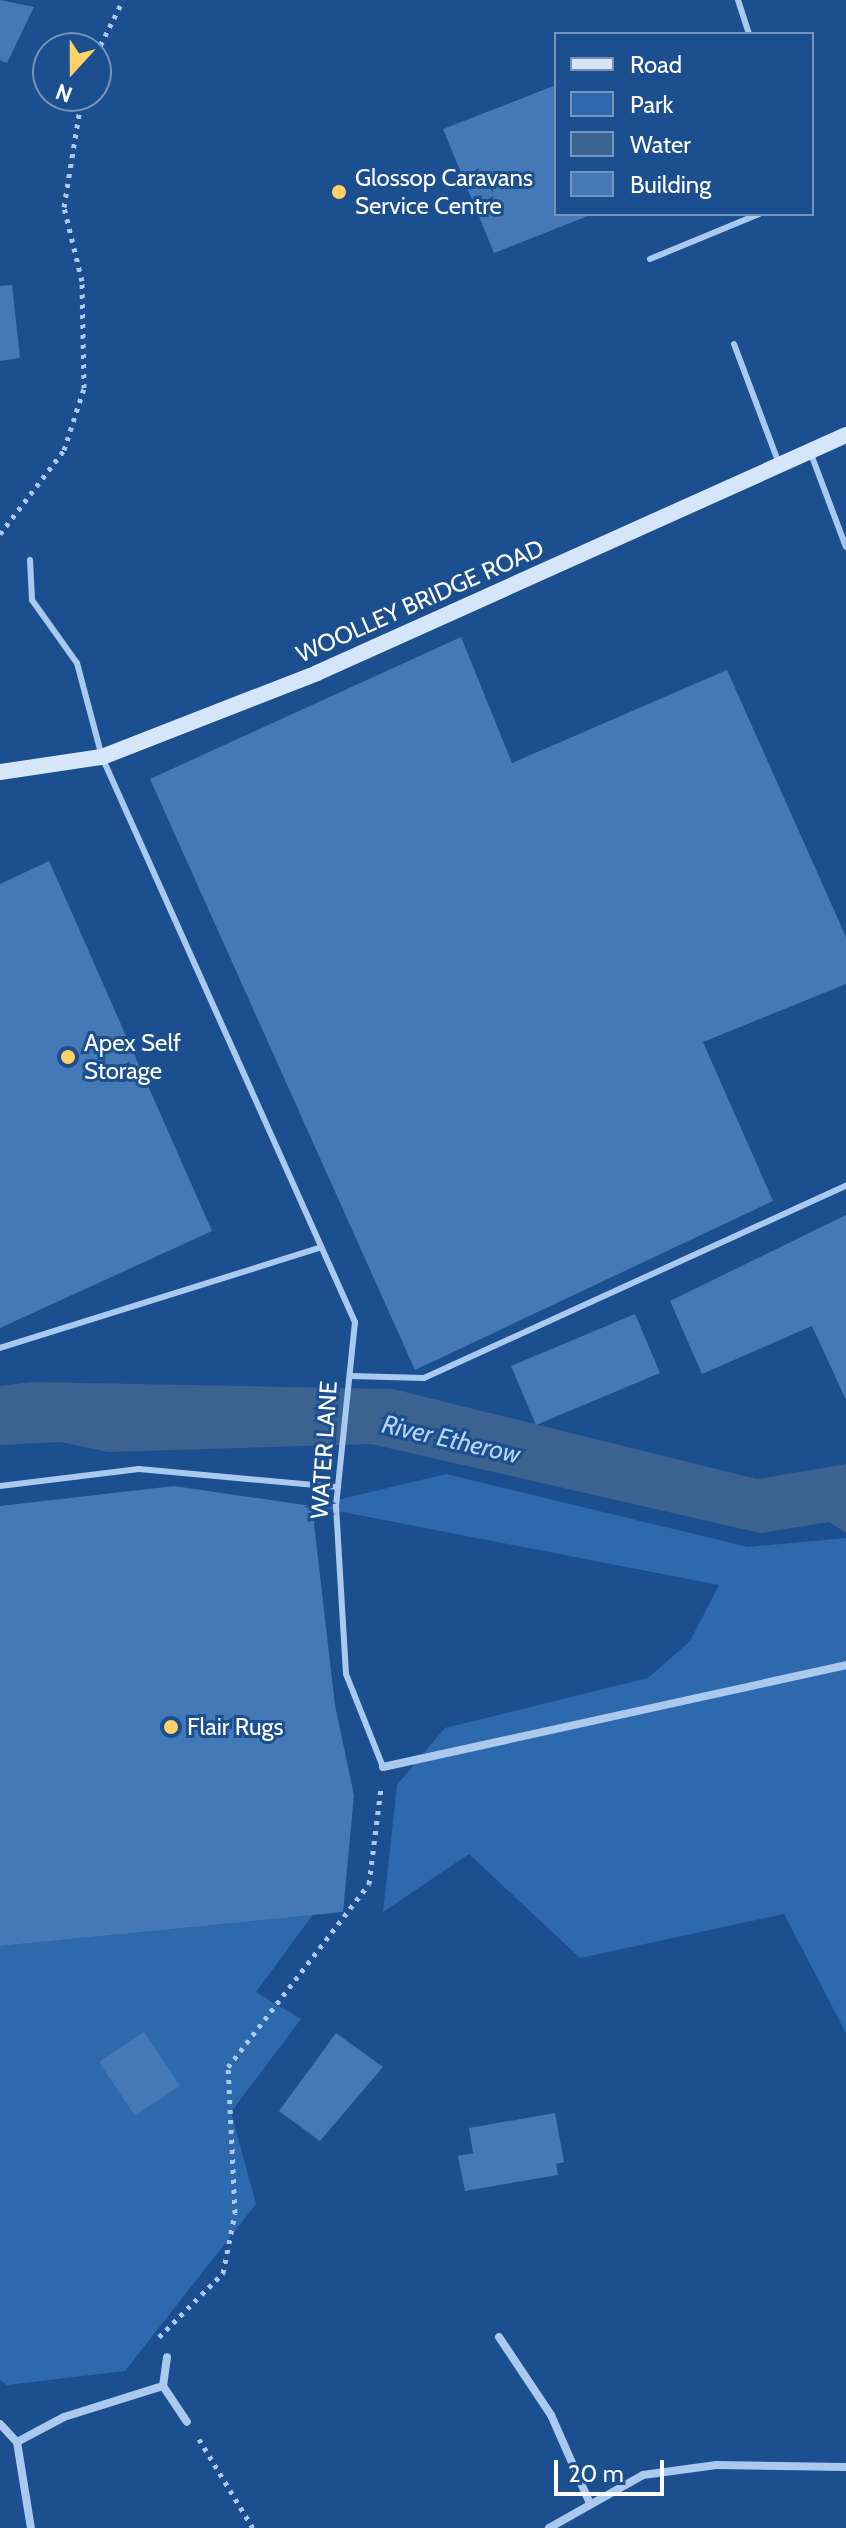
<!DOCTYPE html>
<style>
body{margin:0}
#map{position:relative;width:846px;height:2528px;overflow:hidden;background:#1b4f8f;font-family:Cabin,sans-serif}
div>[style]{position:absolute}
.green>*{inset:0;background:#2e69ad}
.water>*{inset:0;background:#3c6290}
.building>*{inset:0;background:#4478b7}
.path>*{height:5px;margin-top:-2.5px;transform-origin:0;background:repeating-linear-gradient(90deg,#a9c9ee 0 4px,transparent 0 10px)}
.lane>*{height:6px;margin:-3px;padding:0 3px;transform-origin:3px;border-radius:3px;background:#a9c9ee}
.street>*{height:8px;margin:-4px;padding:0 4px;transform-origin:4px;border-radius:4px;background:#a9c9ee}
.secondary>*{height:16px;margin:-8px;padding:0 8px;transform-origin:8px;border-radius:8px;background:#d6e6fa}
.dots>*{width:22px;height:22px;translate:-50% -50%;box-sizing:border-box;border:4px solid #1b4f8f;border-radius:50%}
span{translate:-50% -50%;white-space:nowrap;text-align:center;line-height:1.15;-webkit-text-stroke:6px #1b4f8f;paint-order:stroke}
.poi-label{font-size:24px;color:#fff}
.left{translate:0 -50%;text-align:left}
.street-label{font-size:24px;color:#fff}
.water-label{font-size:26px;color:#b5d3f5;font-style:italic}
.legend{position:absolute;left:554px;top:32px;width:260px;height:184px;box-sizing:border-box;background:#1b4f8f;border:2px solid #7695bc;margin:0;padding:10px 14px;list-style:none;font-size:24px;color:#fff}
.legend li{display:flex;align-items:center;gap:16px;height:40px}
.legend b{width:40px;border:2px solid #7695bc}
.north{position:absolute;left:32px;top:32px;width:80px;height:80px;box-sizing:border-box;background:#1b4f8f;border:2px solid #7695bc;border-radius:50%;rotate:201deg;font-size:22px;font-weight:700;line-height:32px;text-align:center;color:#fff}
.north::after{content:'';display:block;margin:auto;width:28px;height:36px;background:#ffd166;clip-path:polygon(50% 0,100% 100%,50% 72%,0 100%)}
.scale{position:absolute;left:554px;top:2460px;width:110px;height:36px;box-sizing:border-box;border:4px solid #fff;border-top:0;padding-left:10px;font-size:24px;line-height:28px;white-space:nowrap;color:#fff;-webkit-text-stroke:6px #1b4f8f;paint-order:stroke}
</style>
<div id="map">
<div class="green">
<i style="clip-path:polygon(446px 1474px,748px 1547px,846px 1538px,846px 2033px,784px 1914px,580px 1958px,469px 1854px,383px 1912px,397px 1785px,445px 1728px,648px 1678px,690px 1641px,719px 1585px,312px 1506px)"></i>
<i style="clip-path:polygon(314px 1913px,256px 1992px,301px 2019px,231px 2112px,256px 2204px,125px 2371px,7px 2385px,0 2380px,0 1946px)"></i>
</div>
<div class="water">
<i style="clip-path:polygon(31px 1382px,393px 1389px,757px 1479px,846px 1464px,846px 1533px,829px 1522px,760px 1533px,371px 1444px,108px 1452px,60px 1442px,0 1445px,0 1386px)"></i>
</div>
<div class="building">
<i style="clip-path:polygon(0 0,34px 7px,7px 63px,0 60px)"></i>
<i style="clip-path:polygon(556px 85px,556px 214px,593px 214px,494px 253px,443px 129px)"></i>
<i style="clip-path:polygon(12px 285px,20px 358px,0 361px,0 286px)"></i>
<i style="clip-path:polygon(461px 637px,512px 763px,727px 670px,846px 937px,846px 984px,703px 1042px,773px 1201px,415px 1370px,150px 779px)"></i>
<i style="clip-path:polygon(49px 861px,212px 1231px,0 1328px,0 884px)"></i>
<i style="clip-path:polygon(846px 1215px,846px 1400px,812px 1326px,702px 1374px,670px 1301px)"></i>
<i style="clip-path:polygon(635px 1314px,660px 1373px,536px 1425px,511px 1366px)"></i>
<i style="clip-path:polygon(174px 1486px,312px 1506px,335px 1705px,354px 1795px,343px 1912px,0 1946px,0 1506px)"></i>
<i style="clip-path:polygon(144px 2032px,180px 2086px,135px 2116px,99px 2062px)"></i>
<i style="clip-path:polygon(336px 2033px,383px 2067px,320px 2141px,279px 2111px)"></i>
<i style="clip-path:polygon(555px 2113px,564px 2162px,556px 2164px,558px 2175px,465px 2191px,458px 2156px,473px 2153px,469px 2128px)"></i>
</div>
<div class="path">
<i style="left:96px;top:54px;width:60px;rotate:-63.4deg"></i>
<i style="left:0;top:534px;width:106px;rotate:-52.7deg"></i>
<i style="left:64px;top:450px;width:65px;rotate:-72.1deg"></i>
<i style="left:84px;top:388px;width:107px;rotate:-91.1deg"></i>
<i style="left:82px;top:281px;width:76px;rotate:-103.7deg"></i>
<i style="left:64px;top:207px;width:112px;rotate:-80.8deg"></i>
<i style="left:159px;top:2337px;width:91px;rotate:-45deg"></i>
<i style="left:223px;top:2273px;width:61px;rotate:-78.7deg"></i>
<i style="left:235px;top:2213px;width:146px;rotate:-92.7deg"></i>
<i style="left:228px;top:2067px;width:231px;rotate:-52.4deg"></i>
<i style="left:369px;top:1884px;width:97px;rotate:-82.9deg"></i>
<i style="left:199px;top:2439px;width:104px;rotate:58.8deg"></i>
</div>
<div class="lane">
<i style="left:738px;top:0;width:36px;rotate:72deg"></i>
<i style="left:650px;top:259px;width:118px;rotate:-22.4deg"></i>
<i style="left:734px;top:344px;width:128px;rotate:69.4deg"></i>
<i style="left:811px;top:454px;width:99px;rotate:69.4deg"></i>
<i style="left:30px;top:560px;width:40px;rotate:87.1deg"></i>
<i style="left:32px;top:600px;width:77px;rotate:54.5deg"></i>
<i style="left:77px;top:663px;width:97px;rotate:75.1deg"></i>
<i style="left:102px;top:757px;width:619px;rotate:65.88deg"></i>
<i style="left:355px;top:1322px;width:185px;rotate:95.9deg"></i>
<i style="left:336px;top:1506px;width:168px;rotate:86.6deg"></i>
<i style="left:346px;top:1674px;width:100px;rotate:68.3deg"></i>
<i style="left:0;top:1348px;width:337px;rotate:-17.4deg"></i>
<i style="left:350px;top:1376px;width:74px;rotate:1.5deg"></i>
<i style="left:424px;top:1378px;width:464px;rotate:-24.5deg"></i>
<i style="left:0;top:1486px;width:140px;rotate:-7deg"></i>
<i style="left:139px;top:1469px;width:200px;rotate:5.2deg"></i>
</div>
<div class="street">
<i style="left:383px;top:1767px;width:474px;rotate:-12.4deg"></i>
<i style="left:499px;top:2337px;width:94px;rotate:56.3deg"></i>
<i style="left:551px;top:2415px;width:94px;rotate:66.2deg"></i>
<i style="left:163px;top:2386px;width:43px;rotate:56.3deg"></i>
<i style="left:0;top:2424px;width:25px;rotate:47deg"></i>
<i style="left:17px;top:2442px;width:87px;rotate:80.8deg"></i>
<i style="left:17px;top:2442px;width:53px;rotate:-28deg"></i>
<i style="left:64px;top:2417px;width:104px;rotate:-17.4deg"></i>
<i style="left:163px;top:2386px;width:29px;rotate:-82deg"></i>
<i style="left:549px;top:2528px;width:108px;rotate:-29.4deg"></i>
<i style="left:643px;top:2475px;width:74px;rotate:-7.8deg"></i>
<i style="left:716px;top:2465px;width:130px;rotate:0.9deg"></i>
</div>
<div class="secondary">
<i style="left:0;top:772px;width:103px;rotate:-8.4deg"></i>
<i style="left:102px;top:757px;width:231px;rotate:-21.3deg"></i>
<i style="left:317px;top:673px;width:580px;rotate:-24.22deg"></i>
</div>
<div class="dots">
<i style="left:339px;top:192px;background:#ffd166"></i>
<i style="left:68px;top:1057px;background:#ffd166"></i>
<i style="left:171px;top:1727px;background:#ffd166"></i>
</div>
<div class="poi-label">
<span class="left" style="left:355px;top:192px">Glossop Caravans<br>Service Centre</span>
<span class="left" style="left:84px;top:1057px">Apex Self<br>Storage</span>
<span class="left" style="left:187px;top:1727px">Flair Rugs</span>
</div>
<div class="street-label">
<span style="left:420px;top:601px;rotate:-24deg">WOOLLEY BRIDGE ROAD</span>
<span style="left:324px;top:1450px;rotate:-86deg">WATER LANE</span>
</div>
<div class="water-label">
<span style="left:451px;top:1440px;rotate:13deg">River Etherow</span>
</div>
<ul class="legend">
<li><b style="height:10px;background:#d6e6fa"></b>Road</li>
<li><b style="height:22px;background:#2e69ad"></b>Park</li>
<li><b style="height:22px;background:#3c6290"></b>Water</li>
<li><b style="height:22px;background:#4478b7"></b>Building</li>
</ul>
<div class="north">N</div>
<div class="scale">20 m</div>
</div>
